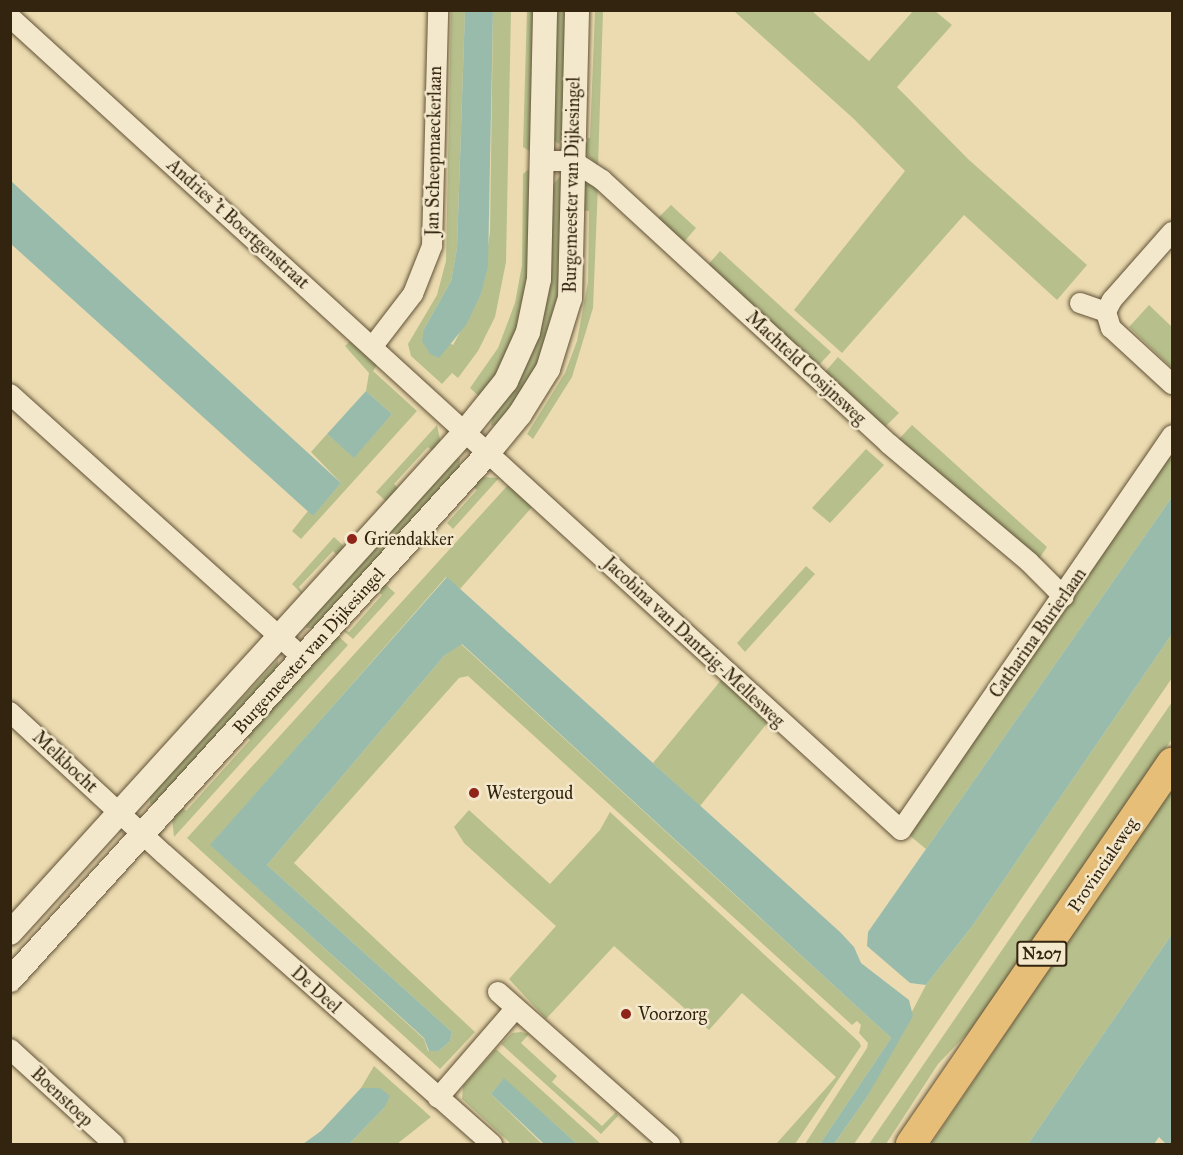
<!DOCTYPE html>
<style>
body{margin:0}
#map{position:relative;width:1183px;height:1155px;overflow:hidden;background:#ecdbb0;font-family:"IM FELL Great Primer",serif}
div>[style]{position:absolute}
.green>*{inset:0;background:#b7c08c}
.water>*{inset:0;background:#99bbac}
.roads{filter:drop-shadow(0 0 2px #615237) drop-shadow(0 0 2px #615237)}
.minor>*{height:20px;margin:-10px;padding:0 10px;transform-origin:10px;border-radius:10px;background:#f3e8cc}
.tertiary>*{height:24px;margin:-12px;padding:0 12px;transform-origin:12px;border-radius:12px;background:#f3e8cc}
.primary>*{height:30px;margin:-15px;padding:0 15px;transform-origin:15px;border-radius:15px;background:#e6be78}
.dots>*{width:16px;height:16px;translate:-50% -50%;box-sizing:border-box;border:3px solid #f3e8cc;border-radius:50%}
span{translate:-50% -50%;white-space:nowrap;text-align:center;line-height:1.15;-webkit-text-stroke:5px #f3e8cc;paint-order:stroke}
.shield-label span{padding:2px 4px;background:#f3e8cc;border:2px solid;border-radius:4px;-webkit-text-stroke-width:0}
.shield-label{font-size:16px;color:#33240f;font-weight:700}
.street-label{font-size:18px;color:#33240f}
.poi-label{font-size:18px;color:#33240f}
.left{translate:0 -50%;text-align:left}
.frame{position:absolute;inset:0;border:12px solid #33240f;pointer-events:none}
</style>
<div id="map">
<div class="green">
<i style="clip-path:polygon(451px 11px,465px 11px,457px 248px,451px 281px,424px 329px,453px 345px,481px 294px,490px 232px,493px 11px,511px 11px,506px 262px,495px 317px,478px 351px,458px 378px,452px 373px,442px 384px,411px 356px,408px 344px,437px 295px,446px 261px)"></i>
<i style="clip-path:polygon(527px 11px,538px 11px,534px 154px,523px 147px)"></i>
<i style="clip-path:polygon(553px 11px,570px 11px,564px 133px,559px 144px,553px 140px)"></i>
<i style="clip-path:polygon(595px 11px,603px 11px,598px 166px,585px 153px,580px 138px,590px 138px)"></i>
<i style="clip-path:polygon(734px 11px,812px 11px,869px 61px,913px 11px,935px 11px,952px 25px,897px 87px,968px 159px,1087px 265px,1057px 300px,964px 215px,842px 353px,794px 310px,905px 171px,855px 120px)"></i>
<i style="clip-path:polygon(529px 169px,534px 169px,525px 321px,483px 400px,470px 388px,498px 348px,515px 303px,522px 265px,523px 174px)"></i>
<i style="clip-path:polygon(561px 175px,562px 289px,549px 349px,500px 423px,491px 426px,493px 411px,507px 393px,549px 190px)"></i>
<i style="clip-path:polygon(593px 183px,598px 185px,593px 308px,572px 377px,533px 439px,527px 434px,565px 373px,577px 341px,588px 282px,589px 211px,579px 210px,582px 186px)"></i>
<i style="clip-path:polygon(671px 205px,696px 228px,683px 243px,657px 219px)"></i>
<i style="clip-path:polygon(720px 251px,831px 352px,818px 366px,707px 266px)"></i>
<i style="clip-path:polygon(1149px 305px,1172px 327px,1172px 368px,1129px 327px)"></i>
<i style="clip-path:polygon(350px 341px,377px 365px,373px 371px,417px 411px,301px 539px,292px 531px,308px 511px,313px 515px,341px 483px,311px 452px,327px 434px,354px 457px,392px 414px,366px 391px,369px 373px,345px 346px)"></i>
<i style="clip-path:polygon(838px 357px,899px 413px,885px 427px,825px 372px)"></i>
<i style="clip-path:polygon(437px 425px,441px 444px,435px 453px,428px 447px,394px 484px,401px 491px,389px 504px,376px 492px)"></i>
<i style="clip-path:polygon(912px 425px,1047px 547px,1036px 563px,899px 439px)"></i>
<i style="clip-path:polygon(866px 449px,884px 465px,830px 523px,812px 508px)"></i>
<i style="clip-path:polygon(1172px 454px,1172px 497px,926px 849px,909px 835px)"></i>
<i style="clip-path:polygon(460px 458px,459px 469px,315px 628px,306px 628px,307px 621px,452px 461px)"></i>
<i style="clip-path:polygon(483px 477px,499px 478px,453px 529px,447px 523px,477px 490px,470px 484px)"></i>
<i style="clip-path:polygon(508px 485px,532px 507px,460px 589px,446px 577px,211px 845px,424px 1039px,428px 1051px,439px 1051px,450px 1041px,452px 1032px,267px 865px,444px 656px,461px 644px,891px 1038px,820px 1144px,805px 1144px,867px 1048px,868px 1043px,859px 1033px,861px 1025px,857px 1021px,852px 1025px,468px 676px,459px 678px,294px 863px,475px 1032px,440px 1069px,187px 838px)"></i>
<i style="clip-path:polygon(334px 537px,347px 549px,340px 558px,333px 551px,299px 587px,305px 597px,292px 584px)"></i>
<i style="clip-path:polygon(806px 566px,815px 574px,745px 652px,737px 643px)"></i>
<i style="clip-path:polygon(382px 581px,395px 593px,353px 639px,339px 627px,349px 632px,382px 595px,374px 588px)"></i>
<i style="clip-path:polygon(335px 633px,348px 645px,174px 837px,172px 817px,179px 804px,186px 811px,250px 740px,244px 733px)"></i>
<i style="clip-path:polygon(1172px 634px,1172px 678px,854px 1144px,834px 1144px,867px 1097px,926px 985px,973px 925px)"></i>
<i style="clip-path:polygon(278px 660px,278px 668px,158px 802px,150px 804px,150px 795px)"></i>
<i style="clip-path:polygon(722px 679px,769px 721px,700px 806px,653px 763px)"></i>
<i style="clip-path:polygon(1172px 702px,1172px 739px,981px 1019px,938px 1064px,886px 1144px,869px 1144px)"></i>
<i style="clip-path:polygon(1172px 788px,1172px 934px,1028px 1144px,931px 1144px)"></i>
<i style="clip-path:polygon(469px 810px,550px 884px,600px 830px,610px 812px,859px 1042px,861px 1046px,795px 1144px,776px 1144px,836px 1077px,742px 993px,709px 1030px,614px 946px,546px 1019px,509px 979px,556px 926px,464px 843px,454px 827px)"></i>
<i style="clip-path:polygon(521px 1032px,529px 1034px,521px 1043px,557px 1076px,552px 1082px,602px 1126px,616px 1112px,618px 1116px,601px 1134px,501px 1044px,512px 1033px)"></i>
<i style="clip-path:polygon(496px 1049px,601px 1144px,577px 1144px,504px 1079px,491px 1094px,542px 1144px,511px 1144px,462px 1099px,463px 1086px)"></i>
<i style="clip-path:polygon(374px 1066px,431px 1117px,397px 1144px,349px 1144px,384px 1108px,380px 1088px,361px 1088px)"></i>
</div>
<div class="water">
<i style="clip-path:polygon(465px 10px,493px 11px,488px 266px,481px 294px,466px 325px,439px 358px,430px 354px,422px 341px,424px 329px,451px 281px,457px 248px)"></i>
<i style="clip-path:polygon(11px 181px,341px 483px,313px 516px,11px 244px)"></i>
<i style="clip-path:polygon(366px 391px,392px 414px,354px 458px,327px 434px)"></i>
<i style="clip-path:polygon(1172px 497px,1172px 634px,973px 925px,926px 985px,910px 983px,867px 946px,868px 932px)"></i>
<i style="clip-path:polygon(447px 577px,840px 932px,854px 947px,861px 963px,909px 1000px,913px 1016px,867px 1097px,834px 1144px,820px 1144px,891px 1038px,462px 644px,444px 656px,267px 865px,452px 1032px,450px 1041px,439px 1051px,429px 1051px,424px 1038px,210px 845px)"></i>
<i style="clip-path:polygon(1172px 934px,1172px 1144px,1166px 1144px,1159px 1137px,1154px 1144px,1028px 1144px)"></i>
<i style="clip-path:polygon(504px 1078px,577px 1144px,544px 1144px,491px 1094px)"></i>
<i style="clip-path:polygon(361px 1088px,380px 1088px,390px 1096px,384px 1108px,349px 1144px,303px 1144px,321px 1131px)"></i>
</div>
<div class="roads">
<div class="minor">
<i style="left:10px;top:17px;width:1206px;rotate:42.38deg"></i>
<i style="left:901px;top:830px;width:479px;rotate:-55.5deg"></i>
<i style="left:541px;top:161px;width:32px"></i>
<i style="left:573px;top:161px;width:35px;rotate:33deg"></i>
<i style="left:602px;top:180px;width:390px;rotate:42.6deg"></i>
<i style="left:889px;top:444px;width:183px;rotate:40.1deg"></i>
<i style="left:1029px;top:562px;width:49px;rotate:45deg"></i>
<i style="left:1172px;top:232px;width:91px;rotate:131.4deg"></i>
<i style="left:1112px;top:300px;width:13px;rotate:117deg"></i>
<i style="left:1106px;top:312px;width:17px;rotate:73deg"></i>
<i style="left:1111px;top:328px;width:83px;rotate:42.6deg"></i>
<i style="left:1080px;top:303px;width:28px;rotate:19deg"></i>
<i style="left:373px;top:346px;width:66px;rotate:-52.4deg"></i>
<i style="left:413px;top:294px;width:52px;rotate:-68.4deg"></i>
<i style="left:432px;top:246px;width:236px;rotate:-88.5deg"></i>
<i style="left:10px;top:394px;width:394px;rotate:42deg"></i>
<i style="left:10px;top:712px;width:209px;rotate:42.7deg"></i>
<i style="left:164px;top:854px;width:438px;rotate:41.5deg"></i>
<i style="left:498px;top:992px;width:230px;rotate:41.5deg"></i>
<i style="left:10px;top:1049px;width:141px;rotate:42.4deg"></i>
<i style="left:438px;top:1098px;width:118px;rotate:-49.1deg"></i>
</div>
<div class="tertiary">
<i style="left:10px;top:933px;width:675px;rotate:-47.76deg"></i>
<i style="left:464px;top:433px;width:67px;rotate:-51.1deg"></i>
<i style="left:506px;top:381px;width:54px;rotate:-65.8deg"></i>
<i style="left:528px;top:332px;width:54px;rotate:-78.3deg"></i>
<i style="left:539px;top:279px;width:269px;rotate:-88.7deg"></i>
<i style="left:10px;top:980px;width:711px;rotate:-47.79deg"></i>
<i style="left:488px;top:453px;width:50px;rotate:-50.6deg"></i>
<i style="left:520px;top:414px;width:53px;rotate:-58.1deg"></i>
<i style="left:548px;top:369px;width:74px;rotate:-72.8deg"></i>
<i style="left:570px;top:298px;width:288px;rotate:-88.6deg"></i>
</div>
<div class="primary">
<i style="left:911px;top:1144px;width:462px;rotate:-55.6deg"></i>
</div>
</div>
<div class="dots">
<i style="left:352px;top:539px;background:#8f2418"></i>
<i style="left:474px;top:793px;background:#8f2418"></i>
<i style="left:626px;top:1014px;background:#8f2418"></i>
</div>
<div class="shield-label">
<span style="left:1042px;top:954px">N207</span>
</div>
<div class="street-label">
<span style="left:434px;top:151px;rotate:-89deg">Jan Scheepmaeckerlaan</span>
<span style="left:572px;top:185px;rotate:-89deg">Burgemeester van Dijkesingel</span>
<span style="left:238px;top:224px;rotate:42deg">Andries 't Boertgenstraat</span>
<span style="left:806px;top:368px;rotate:43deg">Machteld Cosijnsweg</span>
<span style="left:1038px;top:633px;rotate:-55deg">Catharina Burierlaan</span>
<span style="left:694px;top:642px;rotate:43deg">Jacobina van Dantzig-Mellesweg</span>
<span style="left:309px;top:651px;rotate:-48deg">Burgemeester van Dijkesingel</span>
<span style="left:65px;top:762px;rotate:43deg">Melkbocht</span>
<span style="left:1103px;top:865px;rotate:-56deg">Provincialeweg</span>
<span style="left:316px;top:990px;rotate:42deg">De Deel</span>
<span style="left:62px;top:1097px;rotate:43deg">Boenstoep</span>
</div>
<div class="poi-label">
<span class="left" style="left:364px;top:539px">Griendakker</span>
<span class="left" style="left:486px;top:793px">Westergoud</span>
<span class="left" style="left:638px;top:1014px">Voorzorg</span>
</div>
<div class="frame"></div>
</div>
